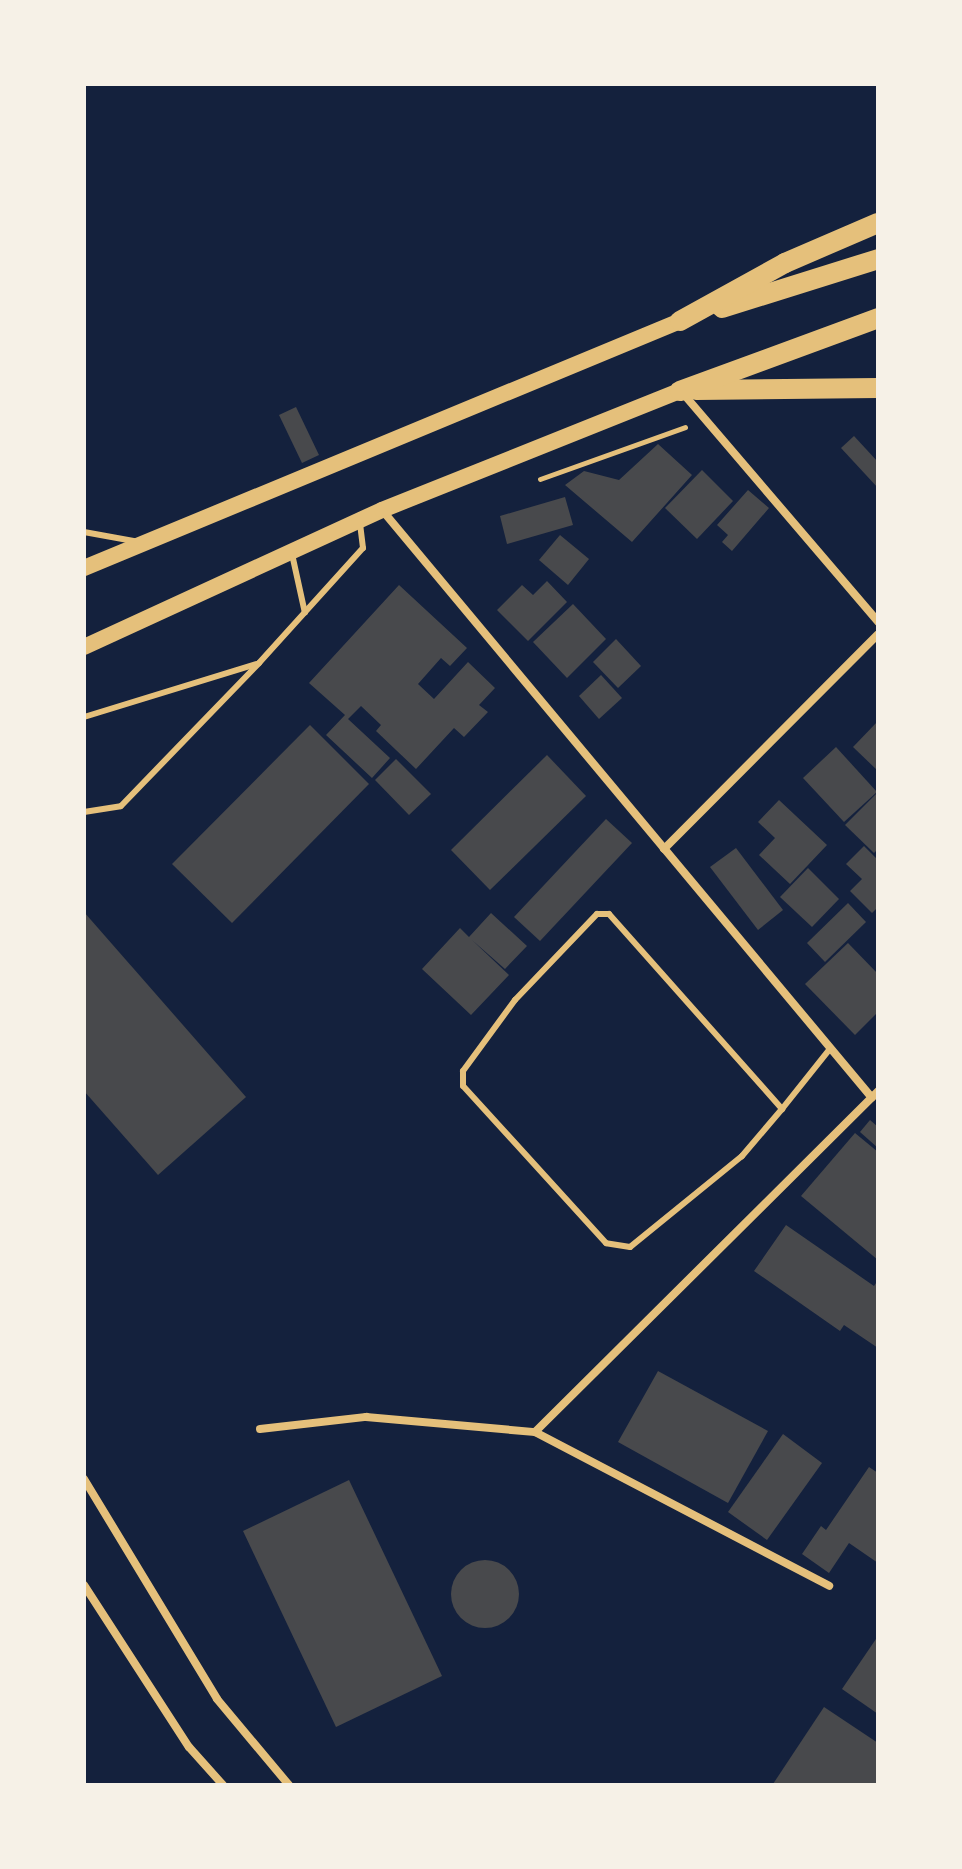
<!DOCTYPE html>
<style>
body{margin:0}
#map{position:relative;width:962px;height:1869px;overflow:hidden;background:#14213d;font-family:Barlow,sans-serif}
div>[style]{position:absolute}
.building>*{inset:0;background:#48494c}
.round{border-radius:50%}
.path>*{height:5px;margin:-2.5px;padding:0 2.5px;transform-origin:2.5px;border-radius:2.5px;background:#e5c07b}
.service>*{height:6px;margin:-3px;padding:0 3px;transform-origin:3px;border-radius:3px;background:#e5c07b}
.minor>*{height:8px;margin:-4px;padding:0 4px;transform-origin:4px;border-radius:4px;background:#e5c07b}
.secondary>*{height:16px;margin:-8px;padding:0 8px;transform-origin:8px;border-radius:8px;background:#e5c07b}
.primary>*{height:20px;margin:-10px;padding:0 10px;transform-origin:10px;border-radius:10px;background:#e5c07b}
span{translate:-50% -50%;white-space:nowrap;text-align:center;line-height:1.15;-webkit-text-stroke:6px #f6f1e7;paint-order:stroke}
.frame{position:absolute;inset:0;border:86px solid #f6f1e7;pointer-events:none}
</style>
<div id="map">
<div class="building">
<i style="clip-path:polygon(296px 407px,319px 455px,302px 463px,279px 415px)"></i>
<i style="clip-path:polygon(854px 436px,878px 462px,878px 488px,841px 448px)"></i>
<i style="clip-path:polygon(658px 444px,692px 475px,632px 542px,565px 485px,584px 471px,619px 480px)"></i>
<i style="clip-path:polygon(702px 470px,733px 501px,697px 539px,665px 508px)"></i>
<i style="clip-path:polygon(748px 490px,769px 508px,732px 551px,722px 542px,728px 535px,717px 525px)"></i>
<i style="clip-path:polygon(565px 497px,573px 525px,507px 544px,500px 516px)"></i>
<i style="clip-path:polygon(560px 535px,589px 559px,568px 585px,539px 560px)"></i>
<i style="clip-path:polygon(547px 581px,567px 602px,528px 641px,497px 610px,522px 585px,533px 595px)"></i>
<i style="clip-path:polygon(399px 585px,467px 648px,450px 666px,441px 658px,418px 684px,434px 699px,468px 662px,495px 688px,479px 705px,488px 712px,464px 737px,454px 728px,416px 769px,376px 731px,381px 725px,361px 706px,348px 719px,390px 758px,372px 778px,326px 735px,345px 715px,309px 683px)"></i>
<i style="clip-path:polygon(573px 604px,606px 639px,567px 678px,533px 642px)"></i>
<i style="clip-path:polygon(616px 639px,641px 666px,618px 688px,593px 662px)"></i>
<i style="clip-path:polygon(601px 675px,622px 698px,599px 719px,579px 696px)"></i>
<i style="clip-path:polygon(878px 721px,878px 771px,853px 747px)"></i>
<i style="clip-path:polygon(310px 725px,369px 784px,232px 923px,172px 864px)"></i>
<i style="clip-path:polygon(836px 747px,877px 792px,844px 822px,803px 778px)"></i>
<i style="clip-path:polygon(547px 755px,586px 796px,490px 890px,451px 850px)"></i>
<i style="clip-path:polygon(396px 759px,431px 794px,409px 815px,375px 780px)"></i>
<i style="clip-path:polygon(878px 792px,878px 849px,874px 853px,845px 825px)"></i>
<i style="clip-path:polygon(779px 800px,827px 845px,790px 884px,759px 855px,775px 838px,758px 822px)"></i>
<i style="clip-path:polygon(606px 819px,632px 843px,540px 941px,514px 917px)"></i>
<i style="clip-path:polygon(864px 846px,878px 860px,878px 907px,872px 913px,850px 891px,862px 879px,846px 864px)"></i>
<i style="clip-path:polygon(736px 848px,783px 910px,758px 930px,710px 867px)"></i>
<i style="clip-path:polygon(808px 868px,839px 899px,812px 927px,780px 897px)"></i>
<i style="clip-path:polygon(848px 903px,866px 922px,825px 962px,807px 943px)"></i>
<i style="clip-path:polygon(84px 912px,246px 1097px,158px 1175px,84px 1091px)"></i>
<i style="clip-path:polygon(491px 913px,527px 946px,505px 969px,472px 940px,509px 975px,471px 1015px,422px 969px,460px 928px,469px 937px)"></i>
<i style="clip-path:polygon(848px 943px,878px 974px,878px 1012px,855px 1035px,805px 984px)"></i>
<i style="clip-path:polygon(870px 1120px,878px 1127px,878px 1148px,860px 1132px)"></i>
<i style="clip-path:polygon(855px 1133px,878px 1152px,878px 1260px,801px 1196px)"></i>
<i style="clip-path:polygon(786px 1225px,874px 1286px,878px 1280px,878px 1348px,844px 1325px,840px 1331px,754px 1271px)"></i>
<i style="clip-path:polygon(658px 1371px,768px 1431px,728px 1503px,618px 1442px)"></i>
<i style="clip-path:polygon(783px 1434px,822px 1463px,767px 1540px,728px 1512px)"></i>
<i style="clip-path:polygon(869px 1467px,878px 1473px,878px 1563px,849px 1543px,829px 1573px,802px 1554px,821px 1526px,826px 1530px)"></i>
<i style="clip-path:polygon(349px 1480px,442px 1676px,336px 1727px,243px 1531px)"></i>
<i class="round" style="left:451px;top:1560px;width:68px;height:68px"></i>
<i style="clip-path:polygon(878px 1636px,878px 1714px,842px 1689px)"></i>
<i style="clip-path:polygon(824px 1707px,878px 1743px,878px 1785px,773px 1784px)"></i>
</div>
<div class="path">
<i style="left:540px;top:479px;width:154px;rotate:-19.7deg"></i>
</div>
<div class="service">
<i style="left:84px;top:532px;width:56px;rotate:10.3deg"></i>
<i style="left:292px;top:554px;width:60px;rotate:77.6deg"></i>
<i style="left:84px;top:717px;width:180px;rotate:-17.1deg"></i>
<i style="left:84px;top:812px;width:37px;rotate:-9deg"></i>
<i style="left:121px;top:806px;width:199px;rotate:-46deg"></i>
<i style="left:259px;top:663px;width:155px;rotate:-47.9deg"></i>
<i style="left:363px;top:548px;width:25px;rotate:-97deg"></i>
<i style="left:782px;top:1109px;width:62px;rotate:130.4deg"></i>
<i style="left:742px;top:1156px;width:144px;rotate:140.9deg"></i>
<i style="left:630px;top:1247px;width:24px;rotate:-171deg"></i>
<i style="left:606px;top:1243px;width:212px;rotate:-132.3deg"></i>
<i style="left:463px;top:1086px;width:15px;rotate:-90deg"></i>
<i style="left:463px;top:1071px;width:88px;rotate:-53.8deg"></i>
<i style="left:515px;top:1000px;width:119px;rotate:-46.4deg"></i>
<i style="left:597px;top:914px;width:12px"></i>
<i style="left:609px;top:914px;width:261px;rotate:48.4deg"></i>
<i style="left:782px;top:1109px;width:75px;rotate:-51.5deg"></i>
</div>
<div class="minor">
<i style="left:681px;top:391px;width:304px;rotate:49.5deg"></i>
<i style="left:382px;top:510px;width:765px;rotate:50.19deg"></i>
<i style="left:664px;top:849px;width:303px;rotate:-45.1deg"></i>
<i style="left:260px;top:1429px;width:107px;rotate:-6.5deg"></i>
<i style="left:366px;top:1417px;width:170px;rotate:5.1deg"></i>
<i style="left:535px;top:1432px;width:332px;rotate:27.6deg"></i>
<i style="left:535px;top:1432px;width:484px;rotate:-44.8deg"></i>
<i style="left:84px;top:1479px;width:257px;rotate:58.8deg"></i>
<i style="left:217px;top:1699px;width:112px;rotate:50.1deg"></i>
<i style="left:84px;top:1585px;width:193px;rotate:57.1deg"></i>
<i style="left:189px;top:1747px;width:51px;rotate:48.2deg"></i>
</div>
<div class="secondary">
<i style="left:84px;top:568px;width:645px;rotate:-22.51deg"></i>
<i style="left:84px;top:647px;width:328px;rotate:-24.7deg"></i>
<i style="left:382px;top:510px;width:321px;rotate:-21.8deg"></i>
</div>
<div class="primary">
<i style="left:722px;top:308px;width:164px;rotate:-17.4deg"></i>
<i style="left:680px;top:321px;width:120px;rotate:-28.9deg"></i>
<i style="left:785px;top:263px;width:101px;rotate:-23.3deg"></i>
<i style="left:696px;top:390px;width:182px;rotate:-0.6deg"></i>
<i style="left:680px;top:391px;width:211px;rotate:-20.2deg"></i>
</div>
<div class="frame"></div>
</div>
